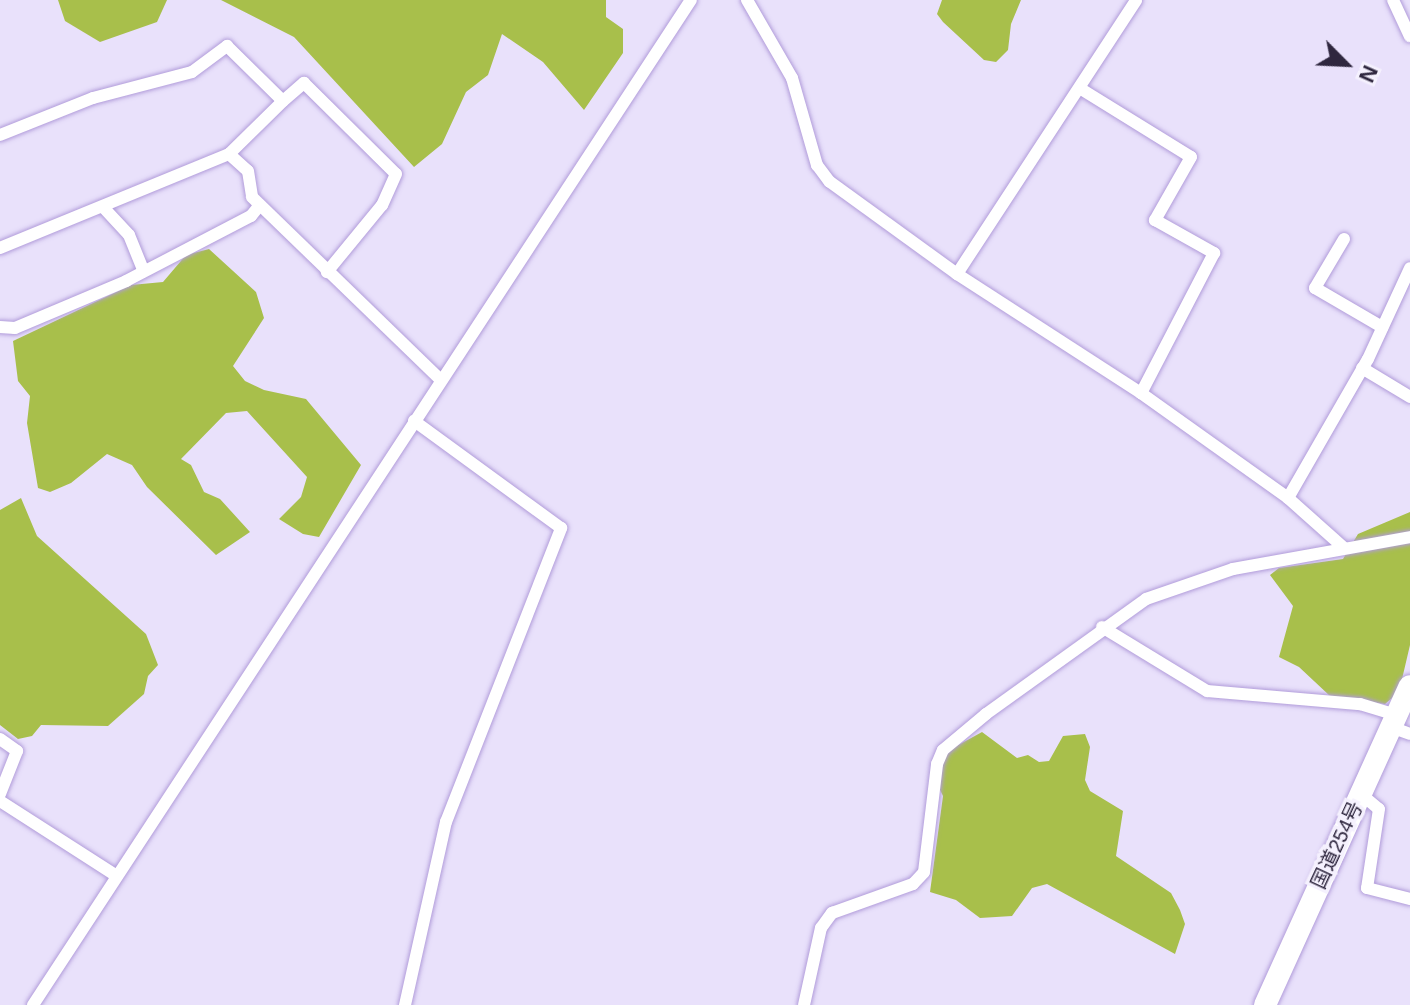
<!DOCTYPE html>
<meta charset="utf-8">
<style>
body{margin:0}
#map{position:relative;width:1410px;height:1005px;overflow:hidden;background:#e9e1fb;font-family:Helvetica,"Noto Sans JP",sans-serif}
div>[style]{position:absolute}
.green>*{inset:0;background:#a8bf4b}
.roads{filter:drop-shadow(0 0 2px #b19cda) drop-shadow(0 0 2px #b19cda)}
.minor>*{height:12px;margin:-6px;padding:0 6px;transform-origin:6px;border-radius:6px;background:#fff}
.trunk>*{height:22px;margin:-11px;padding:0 11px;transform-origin:11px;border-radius:11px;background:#fff}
span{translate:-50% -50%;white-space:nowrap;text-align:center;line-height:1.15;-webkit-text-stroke:7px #f5f1fe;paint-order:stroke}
.street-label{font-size:20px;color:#2f273f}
.north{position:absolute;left:1306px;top:24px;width:80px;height:80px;-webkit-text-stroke:6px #f5f1fe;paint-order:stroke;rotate:114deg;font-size:22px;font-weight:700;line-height:32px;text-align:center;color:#2f273f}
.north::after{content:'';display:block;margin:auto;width:28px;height:36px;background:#2f273f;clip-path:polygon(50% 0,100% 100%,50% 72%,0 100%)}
</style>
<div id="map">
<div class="green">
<i style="clip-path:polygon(58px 0,167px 0,157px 22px,100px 42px,65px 21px)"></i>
<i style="clip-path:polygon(221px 0,606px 0,606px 17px,623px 29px,623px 53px,584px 110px,543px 62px,502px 34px,488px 75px,466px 92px,442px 144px,414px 167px,294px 37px)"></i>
<i style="clip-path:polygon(942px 0,1021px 0,1011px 24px,1008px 50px,996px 62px,984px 60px,943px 22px,937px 14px)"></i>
<i style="clip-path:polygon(209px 249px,256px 292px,264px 318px,233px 366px,245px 381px,264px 390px,306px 399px,361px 465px,319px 537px,303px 534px,279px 519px,301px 497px,307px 477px,247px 411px,226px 413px,181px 459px,191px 465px,204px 492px,220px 499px,250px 532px,216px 555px,147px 487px,132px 465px,107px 454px,71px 483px,50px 492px,38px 488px,27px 423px,30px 396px,18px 381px,13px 341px,131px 285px,163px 282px,186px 255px)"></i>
<i style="clip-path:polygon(21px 498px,37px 536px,146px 634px,158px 665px,148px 676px,144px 694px,108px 726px,41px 725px,32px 736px,18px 739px,0 725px,0 510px)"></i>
<i style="clip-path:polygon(1410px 512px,1410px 645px,1399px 692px,1385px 704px,1330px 696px,1299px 667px,1279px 657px,1293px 606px,1270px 575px,1279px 568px,1343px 559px,1358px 534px)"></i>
<i style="clip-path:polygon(982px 732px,1017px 758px,1028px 755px,1039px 762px,1049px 761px,1063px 736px,1085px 734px,1090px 747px,1085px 780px,1090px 791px,1123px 811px,1116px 856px,1171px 893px,1180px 910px,1185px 924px,1175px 954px,1047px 884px,1032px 888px,1012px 916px,980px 918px,956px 900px,930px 892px,943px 796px,932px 773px,933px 759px)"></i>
</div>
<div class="roads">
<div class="minor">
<i style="left:747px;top:0;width:90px;rotate:60deg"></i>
<i style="left:792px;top:78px;width:91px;rotate:74deg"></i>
<i style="left:817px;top:165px;width:21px;rotate:53deg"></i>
<i style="left:830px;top:182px;width:157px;rotate:35.9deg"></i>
<i style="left:957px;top:274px;width:219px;rotate:32.9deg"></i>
<i style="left:1141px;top:393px;width:181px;rotate:35.5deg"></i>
<i style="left:1288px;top:498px;width:74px;rotate:41.7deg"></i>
<i style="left:1393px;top:0;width:40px;rotate:65deg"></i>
<i style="left:1081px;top:89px;width:129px;rotate:31.7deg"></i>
<i style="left:1191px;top:157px;width:73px;rotate:119.7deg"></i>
<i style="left:1155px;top:220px;width:68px;rotate:29.2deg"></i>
<i style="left:1214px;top:253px;width:158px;rotate:117.5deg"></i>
<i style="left:283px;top:101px;width:28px;rotate:-41deg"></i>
<i style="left:304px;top:83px;width:129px;rotate:44.7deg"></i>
<i style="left:396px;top:174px;width:34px;rotate:114deg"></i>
<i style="left:382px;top:205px;width:87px;rotate:129.4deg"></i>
<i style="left:0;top:135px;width:100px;rotate:-21.7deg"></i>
<i style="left:93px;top:98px;width:102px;rotate:-14.7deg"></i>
<i style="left:192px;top:72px;width:44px;rotate:-36.6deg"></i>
<i style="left:227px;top:46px;width:78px;rotate:44.5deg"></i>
<i style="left:283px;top:101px;width:76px;rotate:135.5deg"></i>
<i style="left:229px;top:154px;width:248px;rotate:157.7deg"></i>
<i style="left:229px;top:154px;width:25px;rotate:42deg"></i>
<i style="left:248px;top:171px;width:26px;rotate:81deg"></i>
<i style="left:252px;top:197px;width:263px;rotate:44.1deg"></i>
<i style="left:103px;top:207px;width:38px;rotate:47deg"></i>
<i style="left:129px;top:235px;width:37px;rotate:68deg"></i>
<i style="left:1344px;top:239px;width:57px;rotate:120.6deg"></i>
<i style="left:1315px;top:288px;width:78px;rotate:30.2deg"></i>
<i style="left:957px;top:274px;width:327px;rotate:-56.8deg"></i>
<i style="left:0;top:327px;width:15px;rotate:4deg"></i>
<i style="left:15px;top:328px;width:121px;rotate:-22.9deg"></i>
<i style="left:126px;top:281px;width:141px;rotate:-27.5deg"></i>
<i style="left:251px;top:216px;width:14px;rotate:-51deg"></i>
<i style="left:1362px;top:368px;width:56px;rotate:31.1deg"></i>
<i style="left:1288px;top:498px;width:160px;rotate:-60.1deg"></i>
<i style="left:1368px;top:359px;width:100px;rotate:-65.2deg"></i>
<i style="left:1102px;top:627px;width:123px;rotate:31.4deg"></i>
<i style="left:1207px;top:691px;width:154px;rotate:4.9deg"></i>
<i style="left:1360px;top:704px;width:38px;rotate:17deg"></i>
<i style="left:1391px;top:727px;width:20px;rotate:20deg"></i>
<i style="left:0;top:739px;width:21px;rotate:35deg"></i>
<i style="left:17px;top:751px;width:46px;rotate:111.6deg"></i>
<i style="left:1361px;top:794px;width:23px;rotate:40deg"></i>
<i style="left:1379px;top:809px;width:80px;rotate:98.6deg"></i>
<i style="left:1367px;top:888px;width:44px;rotate:14.3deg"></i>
<i style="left:0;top:801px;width:139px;rotate:32.7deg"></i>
<i style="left:33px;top:1005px;width:1201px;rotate:-56.79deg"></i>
<i style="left:405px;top:1005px;width:188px;rotate:-77.4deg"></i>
<i style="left:446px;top:822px;width:316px;rotate:-68.6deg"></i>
<i style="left:561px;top:528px;width:182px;rotate:-143.9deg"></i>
<i style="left:804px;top:1005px;width:79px;rotate:-77.6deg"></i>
<i style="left:821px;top:928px;width:19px;rotate:-54deg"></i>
<i style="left:832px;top:913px;width:86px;rotate:-19.7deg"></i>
<i style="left:913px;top:884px;width:16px;rotate:-47deg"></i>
<i style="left:924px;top:872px;width:109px;rotate:-83.1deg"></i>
<i style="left:937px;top:764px;width:15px;rotate:-67deg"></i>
<i style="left:943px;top:750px;width:56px;rotate:-39.9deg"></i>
<i style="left:986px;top:714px;width:197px;rotate:-35.7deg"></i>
<i style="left:1146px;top:599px;width:92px;rotate:-19deg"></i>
<i style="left:1233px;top:569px;width:180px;rotate:-10.2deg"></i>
</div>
<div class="trunk">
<i style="left:1265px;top:1005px;width:350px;rotate:-65.6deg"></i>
</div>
</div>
<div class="street-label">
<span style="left:1337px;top:845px;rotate:-65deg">国道254号</span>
</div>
<div class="north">N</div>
</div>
